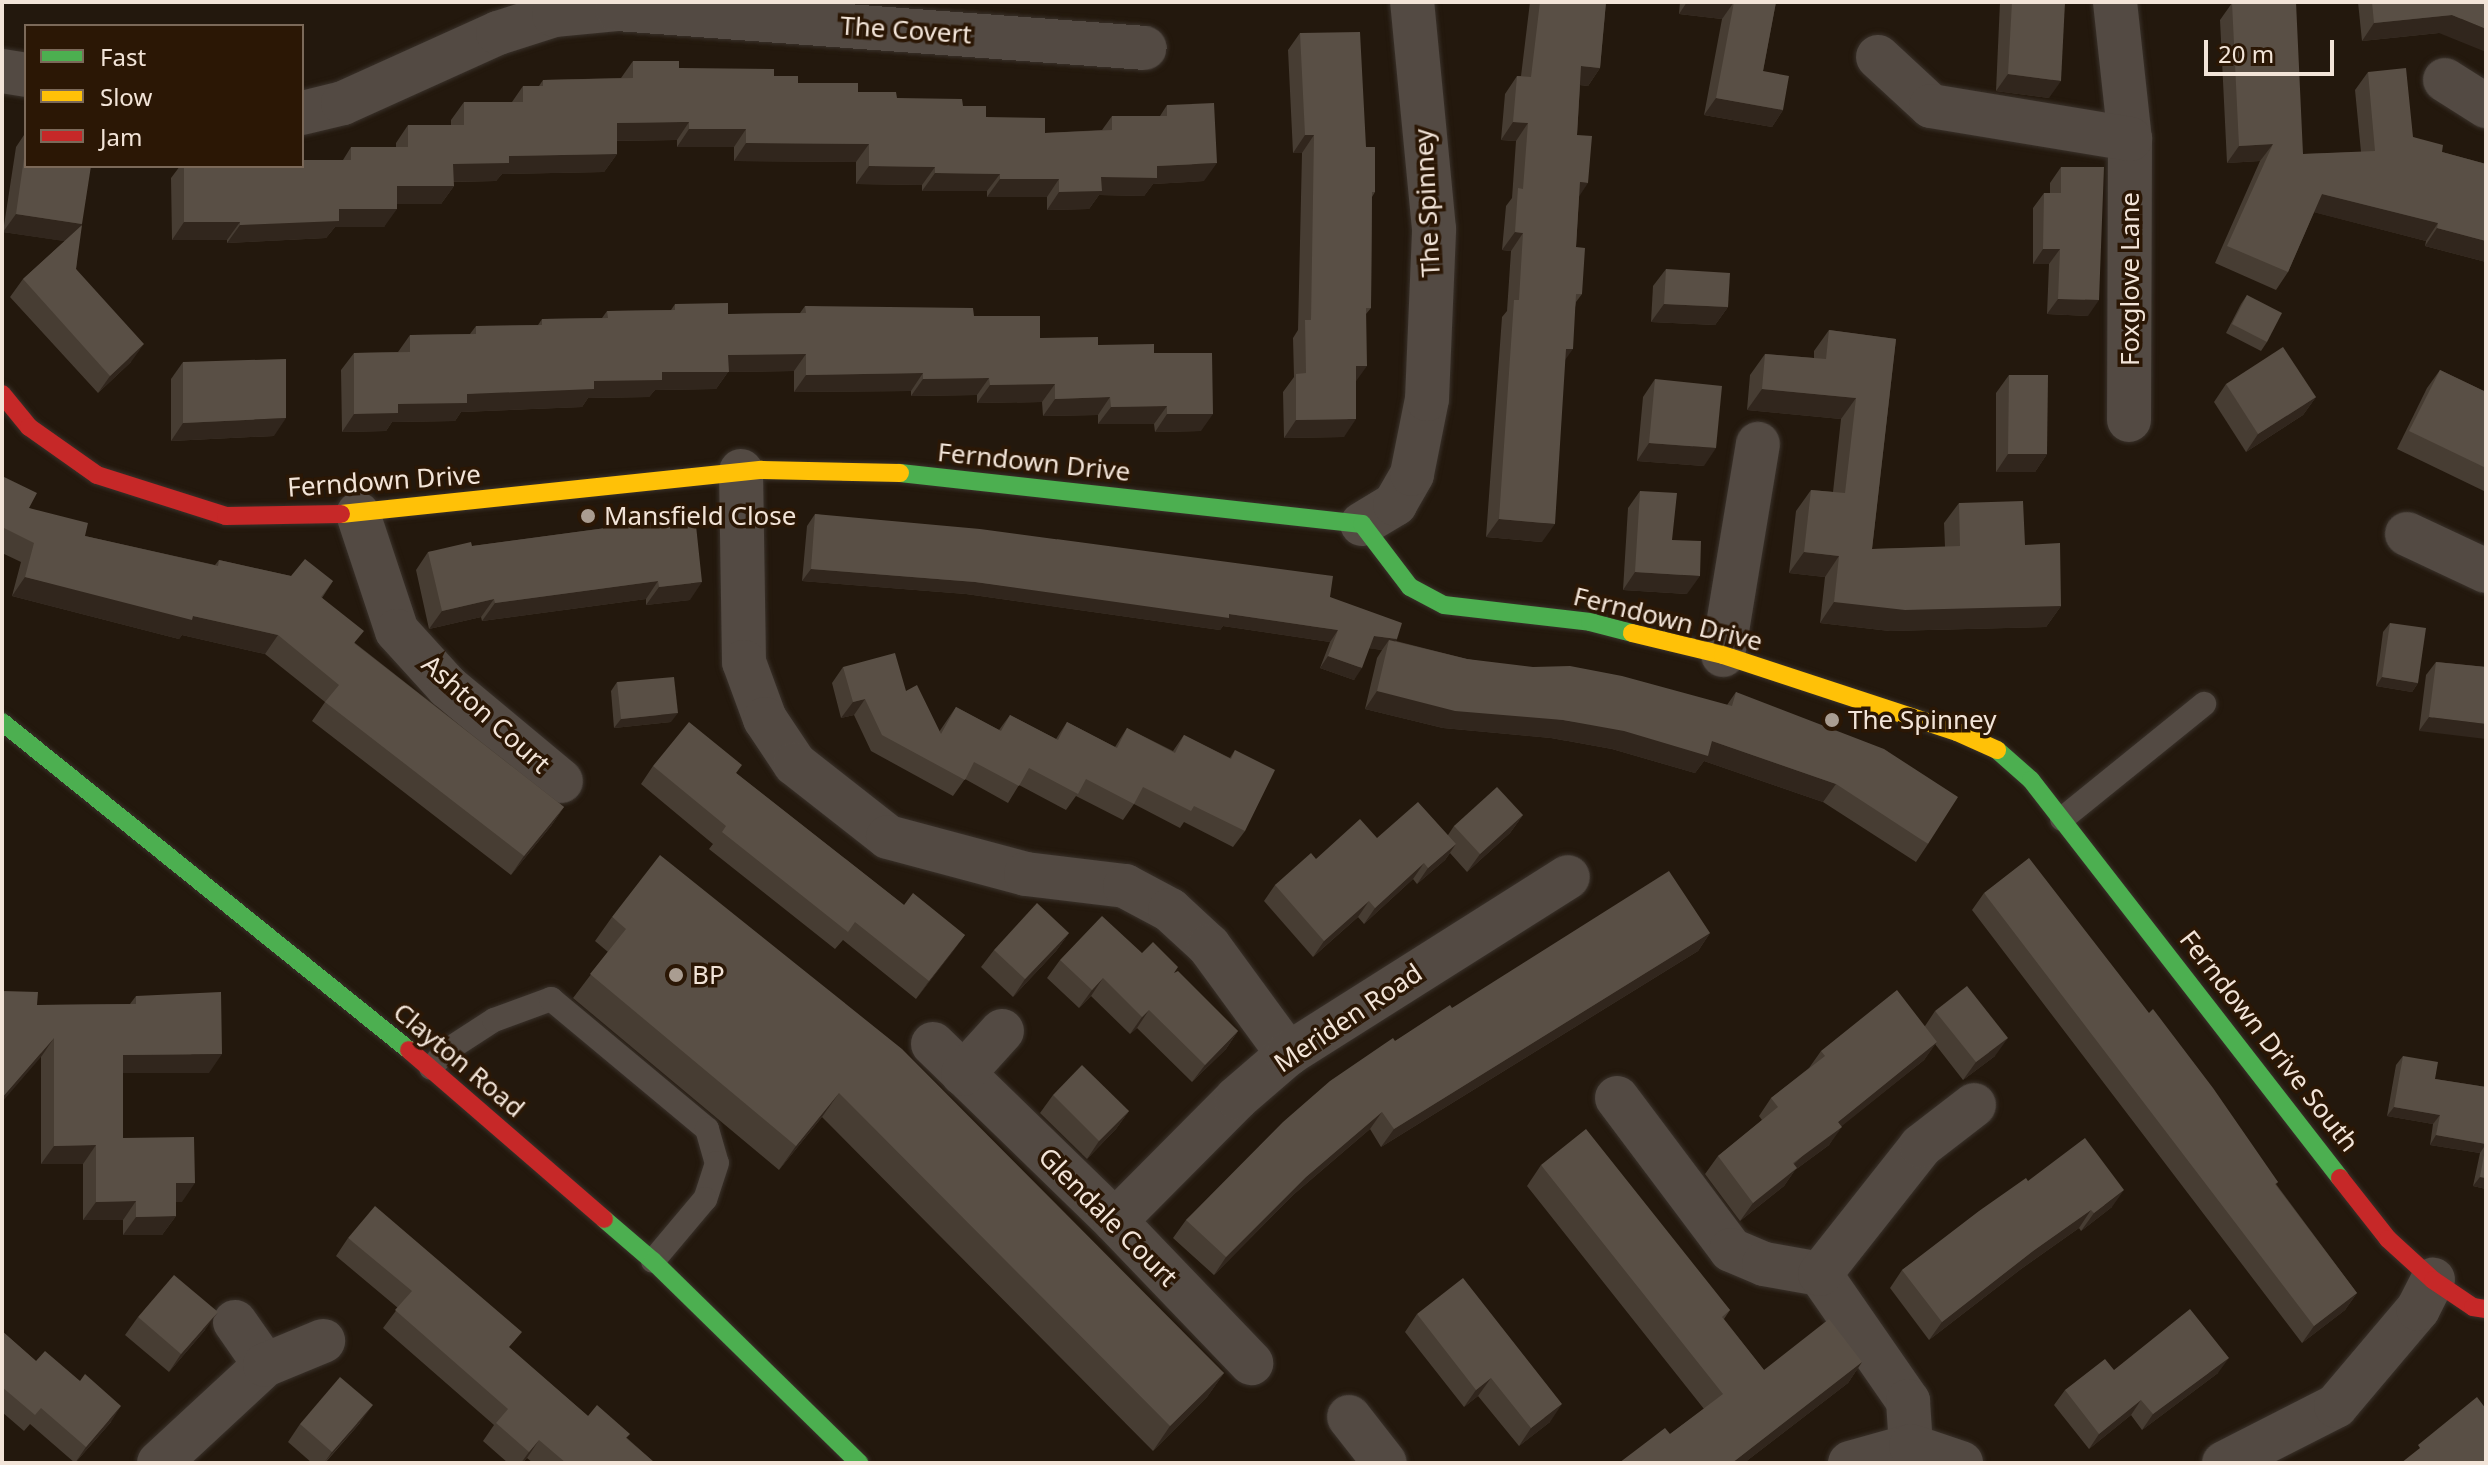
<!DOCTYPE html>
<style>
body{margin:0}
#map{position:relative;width:2488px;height:1465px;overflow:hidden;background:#23180d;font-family:"Noto Sans",sans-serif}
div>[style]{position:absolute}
.roads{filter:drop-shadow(0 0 2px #39312a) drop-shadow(0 0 2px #39312a)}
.lane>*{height:24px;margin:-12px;padding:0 12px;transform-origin:12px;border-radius:12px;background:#534a43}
.street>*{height:44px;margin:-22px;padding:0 22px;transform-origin:22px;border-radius:22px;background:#534a43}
.fast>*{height:18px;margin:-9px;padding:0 9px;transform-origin:9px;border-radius:9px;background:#4caf50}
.slow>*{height:18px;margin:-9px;padding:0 9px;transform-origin:9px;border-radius:9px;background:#ffc107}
.jam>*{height:18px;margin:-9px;padding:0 9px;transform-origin:9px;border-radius:9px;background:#c62828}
.wall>*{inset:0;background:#473d33}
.shaded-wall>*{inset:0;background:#31261d}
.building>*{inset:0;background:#594f45}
.dots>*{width:22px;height:22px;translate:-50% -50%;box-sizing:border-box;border:4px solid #2b1705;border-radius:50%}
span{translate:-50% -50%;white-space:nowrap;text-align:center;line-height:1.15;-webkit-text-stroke:7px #2b1705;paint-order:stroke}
.street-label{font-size:26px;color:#f2e4d8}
.poi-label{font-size:26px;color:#f2e4d8}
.left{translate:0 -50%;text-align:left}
.frame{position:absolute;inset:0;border:4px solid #f2e4d8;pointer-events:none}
.legend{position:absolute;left:24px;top:24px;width:280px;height:144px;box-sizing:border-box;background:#2b1705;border:2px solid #7b6959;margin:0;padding:10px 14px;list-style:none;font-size:24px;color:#f2e4d8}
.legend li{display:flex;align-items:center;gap:16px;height:40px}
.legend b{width:40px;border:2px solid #7b6959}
.scale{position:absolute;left:2204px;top:40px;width:130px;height:36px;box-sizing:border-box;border:4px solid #f2e4d8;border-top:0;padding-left:10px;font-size:24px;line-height:28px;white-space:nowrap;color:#f2e4d8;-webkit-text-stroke:6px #2b1705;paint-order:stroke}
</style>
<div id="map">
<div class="roads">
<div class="lane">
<i style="left:2062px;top:819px;width:183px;rotate:-39deg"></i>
<i style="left:431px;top:1068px;width:23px;rotate:-49deg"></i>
<i style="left:446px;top:1051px;width:57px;rotate:-32.9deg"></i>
<i style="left:494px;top:1020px;width:61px;rotate:-20.2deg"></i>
<i style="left:551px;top:999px;width:203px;rotate:39.8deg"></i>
<i style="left:707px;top:1129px;width:35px;rotate:74deg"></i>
<i style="left:717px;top:1163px;width:38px;rotate:108deg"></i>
<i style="left:705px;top:1199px;width:81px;rotate:130deg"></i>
</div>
<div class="street">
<i style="left:2115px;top:2px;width:138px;rotate:83.8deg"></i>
<i style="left:2130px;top:139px;width:281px;rotate:90.2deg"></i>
<i style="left:1878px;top:57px;width:72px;rotate:42.8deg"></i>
<i style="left:1931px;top:106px;width:202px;rotate:9.4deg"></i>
<i style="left:2px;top:71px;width:24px;rotate:9deg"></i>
<i style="left:2445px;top:80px;width:49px;rotate:32.4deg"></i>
<i style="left:302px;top:113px;width:42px;rotate:-13.7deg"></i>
<i style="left:343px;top:103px;width:170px;rotate:-24.3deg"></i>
<i style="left:498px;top:33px;width:59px;rotate:-17.8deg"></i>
<i style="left:554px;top:15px;width:63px;rotate:-5.4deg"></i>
<i style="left:617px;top:9px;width:529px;rotate:4.22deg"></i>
<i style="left:741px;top:471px;width:191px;rotate:89.1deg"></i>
<i style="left:744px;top:662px;width:61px;rotate:69.8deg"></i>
<i style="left:765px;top:719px;width:54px;rotate:56.3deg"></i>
<i style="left:795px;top:764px;width:118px;rotate:38.1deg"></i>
<i style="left:888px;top:837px;width:143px;rotate:15deg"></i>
<i style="left:1026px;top:874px;width:100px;rotate:6.9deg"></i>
<i style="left:1125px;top:886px;width:51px;rotate:28.1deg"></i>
<i style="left:1170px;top:910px;width:53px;rotate:42.7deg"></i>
<i style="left:1209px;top:946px;width:134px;rotate:53.8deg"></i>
<i style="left:358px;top:514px;width:123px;rotate:71.6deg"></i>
<i style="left:397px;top:631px;width:76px;rotate:47.7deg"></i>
<i style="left:448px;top:687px;width:147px;rotate:39.8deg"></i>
<i style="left:1362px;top:524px;width:39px;rotate:-31deg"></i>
<i style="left:1395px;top:504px;width:34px;rotate:-60deg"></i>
<i style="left:1412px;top:474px;width:76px;rotate:-78.7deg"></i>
<i style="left:1427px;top:399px;width:170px;rotate:-87.6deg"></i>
<i style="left:1434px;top:229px;width:228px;rotate:-95.5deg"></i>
<i style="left:2407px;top:534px;width:87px;rotate:25.1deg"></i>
<i style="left:1723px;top:655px;width:214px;rotate:-80.6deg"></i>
<i style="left:933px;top:1044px;width:254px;rotate:44.2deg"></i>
<i style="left:1115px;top:1221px;width:197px;rotate:46.2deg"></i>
<i style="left:963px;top:1074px;width:58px;rotate:-47.8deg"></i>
<i style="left:1617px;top:1098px;width:190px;rotate:53.1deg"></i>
<i style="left:1731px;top:1250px;width:36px;rotate:23deg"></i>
<i style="left:1764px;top:1264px;width:57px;rotate:10.1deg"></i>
<i style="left:1820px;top:1274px;width:155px;rotate:55.3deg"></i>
<i style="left:1908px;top:1401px;width:45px;rotate:86.2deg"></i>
<i style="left:1115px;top:1221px;width:173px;rotate:-45.2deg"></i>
<i style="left:1237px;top:1098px;width:67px;rotate:-40.8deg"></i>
<i style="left:1288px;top:1054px;width:331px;rotate:-32.3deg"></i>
<i style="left:1820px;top:1274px;width:163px;rotate:-51.7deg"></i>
<i style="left:1921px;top:1146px;width:67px;rotate:-37.7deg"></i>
<i style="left:235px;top:1322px;width:52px;rotate:55.1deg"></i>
<i style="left:1349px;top:1417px;width:58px;rotate:52deg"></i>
<i style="left:159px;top:1463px;width:144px;rotate:-42.8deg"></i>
<i style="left:265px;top:1365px;width:63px;rotate:-22.5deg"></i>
<i style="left:1850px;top:1463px;width:63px;rotate:-15.6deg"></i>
<i style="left:1911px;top:1446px;width:53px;rotate:18.8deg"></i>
<i style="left:2224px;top:1463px;width:126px;rotate:-27deg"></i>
<i style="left:2336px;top:1406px;width:127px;rotate:-49.8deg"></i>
<i style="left:2418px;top:1309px;width:33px;rotate:-63deg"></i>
</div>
<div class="fast">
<i style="left:900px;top:473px;width:465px;rotate:6.3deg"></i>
<i style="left:1362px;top:524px;width:79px;rotate:52.7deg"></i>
<i style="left:1410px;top:587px;width:38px;rotate:28deg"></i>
<i style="left:1444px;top:605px;width:147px;rotate:6.6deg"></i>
<i style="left:1590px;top:622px;width:43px;rotate:14.7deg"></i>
<i style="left:2px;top:722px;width:523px;rotate:38.87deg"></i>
<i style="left:1997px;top:750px;width:45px;rotate:41.4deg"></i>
<i style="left:2031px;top:780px;width:504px;rotate:52.17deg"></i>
<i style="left:604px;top:1219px;width:65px;rotate:40.6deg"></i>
<i style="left:653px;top:1261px;width:289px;rotate:44.4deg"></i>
</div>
<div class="slow">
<i style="left:341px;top:514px;width:423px;rotate:-6deg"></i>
<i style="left:762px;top:470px;width:138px;rotate:1.2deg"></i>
<i style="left:1632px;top:633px;width:94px;rotate:13.6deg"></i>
<i style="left:1723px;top:655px;width:246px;rotate:18.2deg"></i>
<i style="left:1957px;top:732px;width:44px;rotate:24.2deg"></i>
</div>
<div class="jam">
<i style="left:2px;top:394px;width:43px;rotate:50.7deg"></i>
<i style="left:29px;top:427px;width:83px;rotate:35.2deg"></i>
<i style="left:97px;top:475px;width:135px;rotate:17.6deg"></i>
<i style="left:226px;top:516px;width:115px;rotate:-1deg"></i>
<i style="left:409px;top:1050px;width:258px;rotate:40.9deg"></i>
<i style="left:2340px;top:1178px;width:78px;rotate:51.8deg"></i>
<i style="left:2388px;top:1239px;width:61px;rotate:42.3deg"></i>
<i style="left:2433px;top:1280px;width:48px;rotate:34deg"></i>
<i style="left:2473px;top:1307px;width:13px;rotate:9deg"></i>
</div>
</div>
<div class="wall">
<i style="clip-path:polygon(1530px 2px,1606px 2px,1600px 68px,1588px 86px,1580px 85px,1577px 135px,1579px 196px,1576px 247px,1582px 294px,1576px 302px,1565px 359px,1542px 542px,1486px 537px,1502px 317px,1507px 311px,1511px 251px,1502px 250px,1506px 206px,1512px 198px,1516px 141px,1501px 140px,1505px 94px,1517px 76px,1521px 76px)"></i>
<i style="clip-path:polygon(1680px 2px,1776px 2px,1763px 71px,1783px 110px,1772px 127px,1704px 115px,1722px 19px,1679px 14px)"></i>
<i style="clip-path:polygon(2000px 2px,2065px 2px,2049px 98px,1996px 91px)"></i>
<i style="clip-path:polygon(2358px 2px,2486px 2px,2439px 33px,2362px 41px)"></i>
<i style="clip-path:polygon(2232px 3px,2303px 154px,2361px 152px,2355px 90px,2368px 72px,2413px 137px,2442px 152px,2486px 164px,2486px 262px,2425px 246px,2426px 241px,2314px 212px,2288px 272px,2276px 290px,2215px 263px,2260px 161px,2227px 163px,2220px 20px)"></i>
<i style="clip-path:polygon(1300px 33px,1366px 147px,1375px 192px,1372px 197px,1371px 308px,1366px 314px,1356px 381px,1344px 437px,1284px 438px,1283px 392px,1294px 377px,1293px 338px,1298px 330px,1302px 153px,1293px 153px,1288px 50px)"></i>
<i style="clip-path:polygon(633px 61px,679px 68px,774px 76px,798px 83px,897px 98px,963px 106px,986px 117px,1045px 133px,1102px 130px,1112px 116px,1160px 116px,1167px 105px,1204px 181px,1153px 184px,1144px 196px,1099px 195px,1089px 209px,1047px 210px,1047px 197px,987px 197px,987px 191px,922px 191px,922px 185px,856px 184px,856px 162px,734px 161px,734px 147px,677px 147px,677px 140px,617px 141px,617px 154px,604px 172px,502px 174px,496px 181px,453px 182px,454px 186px,441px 204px,397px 204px,384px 227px,335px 227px,326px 238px,227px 243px,227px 240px,172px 240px,171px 178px,180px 166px,302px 166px,343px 160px,351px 147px,396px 147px,396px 143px,408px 125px,451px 125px,451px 120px,464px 102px,512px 102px,523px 86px,539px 86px,543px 80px,621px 78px)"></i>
<i style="clip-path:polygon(26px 132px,26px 166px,82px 224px,80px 227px,76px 269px,131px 362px,98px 393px,10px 297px,23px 279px,65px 241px,3px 232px,16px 147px)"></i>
<i style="clip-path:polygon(2061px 167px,2088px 316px,2047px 314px,2049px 264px,2033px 264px,2033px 208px,2044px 193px,2050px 193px,2050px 183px)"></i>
<i style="clip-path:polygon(1666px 269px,1728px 307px,1715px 325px,1651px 322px,1653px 286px)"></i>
<i style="clip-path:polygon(2247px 295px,2267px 342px,2261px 351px,2226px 333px,2241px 304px)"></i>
<i style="clip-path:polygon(675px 304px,728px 314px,800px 313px,805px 306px,974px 316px,1040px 338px,1098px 345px,1154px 353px,1201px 431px,1155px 432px,1154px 424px,1098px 424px,1098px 415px,1043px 416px,1042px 402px,977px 403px,977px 395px,911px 396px,911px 391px,794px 392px,794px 371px,728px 372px,716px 389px,655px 390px,649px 397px,588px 398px,582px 407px,461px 412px,455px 421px,392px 422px,386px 431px,342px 432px,341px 370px,354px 353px,398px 352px,410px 335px,470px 334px,476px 326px,538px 325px,542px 319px,602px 318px,607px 311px,671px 310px)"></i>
<i style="clip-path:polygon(1829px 330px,1896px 339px,1872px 549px,1945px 547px,1944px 523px,1959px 503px,2025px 545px,2061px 606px,2046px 627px,1890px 631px,1820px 623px,1825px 577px,1789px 573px,1796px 511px,1811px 490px,1833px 492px,1841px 419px,1747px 410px,1750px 375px,1765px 354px,1814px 358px,1814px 351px)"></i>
<i style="clip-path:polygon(183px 362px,274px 436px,171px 441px,171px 379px)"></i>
<i style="clip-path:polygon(2440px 370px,2486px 392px,2486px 492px,2397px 449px,2427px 388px)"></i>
<i style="clip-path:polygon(2009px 375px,2047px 454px,2035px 472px,1996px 472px,1996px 393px)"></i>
<i style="clip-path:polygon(1655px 379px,1704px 466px,1637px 461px,1643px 397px)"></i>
<i style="clip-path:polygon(2226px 384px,2316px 397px,2303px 415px,2246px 452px,2214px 402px)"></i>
<i style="clip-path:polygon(2px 476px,29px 508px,85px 536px,215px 565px,219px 560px,291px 576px,333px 581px,322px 598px,355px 643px,564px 807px,551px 826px,511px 875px,312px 721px,325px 702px,265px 654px,182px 635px,179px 639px,12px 596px,21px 562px,2px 553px)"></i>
<i style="clip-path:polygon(1640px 491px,1672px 540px,1687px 594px,1623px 590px,1628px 508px)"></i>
<i style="clip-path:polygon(815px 514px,1330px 597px,1397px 639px,1396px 641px,1467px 659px,1727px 705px,1736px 692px,1928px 844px,1916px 862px,1823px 802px,1704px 761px,1695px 773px,1612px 749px,1551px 738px,1443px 728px,1365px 709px,1377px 658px,1382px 650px,1369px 648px,1354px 680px,1320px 668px,1330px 642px,1223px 626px,1220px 630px,966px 594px,802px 581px,807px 526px)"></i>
<i style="clip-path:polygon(695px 516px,690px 600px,646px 605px,646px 599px,482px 621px,481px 617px,429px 629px,416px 570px,428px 552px)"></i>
<i style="clip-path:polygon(2390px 623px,2418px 683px,2412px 692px,2376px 686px,2383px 632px)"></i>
<i style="clip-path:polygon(2436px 662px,2486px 667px,2419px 731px,2426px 675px)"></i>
<i style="clip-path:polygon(843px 667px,906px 691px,939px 732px,956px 707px,999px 730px,1010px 715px,1056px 739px,1067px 722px,1115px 747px,1127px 728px,1173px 751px,1184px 735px,1230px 758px,1235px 750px,1245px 831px,1233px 847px,1184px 822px,1180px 828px,1134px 804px,1123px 820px,1076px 796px,1066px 810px,1019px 785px,1008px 803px,965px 779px,953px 796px,871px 751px,854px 715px,841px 718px,832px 683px)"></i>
<i style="clip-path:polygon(617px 682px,671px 722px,614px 728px,611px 691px)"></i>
<i style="clip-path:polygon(653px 766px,736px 773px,904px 905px,965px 935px,916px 999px,843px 940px,835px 949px,709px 849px,713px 844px,641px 784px)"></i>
<i style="clip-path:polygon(1523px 815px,1510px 833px,1467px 872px,1450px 853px,1445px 860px,1417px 884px,1413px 879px,1364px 924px,1358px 917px,1313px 957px,1264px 901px,1275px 885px,1316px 859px,1377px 838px,1448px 835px,1454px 826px)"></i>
<i style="clip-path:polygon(1984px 893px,2278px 1182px,2276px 1184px,2357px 1293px,2345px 1310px,2302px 1343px,1972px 910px)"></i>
<i style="clip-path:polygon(612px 917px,1224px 1373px,1207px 1397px,1153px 1451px,822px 1117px,779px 1170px,573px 998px,608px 952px,595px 941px)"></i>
<i style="clip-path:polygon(1069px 933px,1056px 951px,1013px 997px,981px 967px,994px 950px)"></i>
<i style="clip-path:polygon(1710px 933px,1698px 951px,1381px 1147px,1370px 1129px,1293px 1195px,1214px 1275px,1173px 1238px,1186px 1220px,1395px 1041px,1452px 1008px)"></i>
<i style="clip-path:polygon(1142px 953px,1174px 973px,1238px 1031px,1226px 1049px,1192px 1082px,1137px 1028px,1130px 1034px,1091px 996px,1079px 1008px,1047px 978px,1060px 960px)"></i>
<i style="clip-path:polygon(136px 996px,209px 1073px,123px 1073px,123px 1138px,182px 1202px,176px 1202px,176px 1216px,162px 1235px,123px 1235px,123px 1220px,83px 1220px,83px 1164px,41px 1164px,41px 1057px,37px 1005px,130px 1004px)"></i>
<i style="clip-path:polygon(1935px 1011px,1995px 1056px,1963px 1080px,1935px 1044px,1924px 1060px,1841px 1126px,1829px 1145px,1795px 1170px,1784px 1186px,1740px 1221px,1705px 1174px,1718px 1156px,1762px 1120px,1759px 1116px,1771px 1098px,1809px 1068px,1821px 1051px,1925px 1026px)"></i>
<i style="clip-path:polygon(2403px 1056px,2435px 1079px,2486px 1087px,2486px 1189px,2473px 1186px,2480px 1153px,2430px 1145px,2433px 1124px,2387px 1116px,2396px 1065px)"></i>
<i style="clip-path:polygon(1053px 1095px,1129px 1111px,1116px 1129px,1087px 1159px,1040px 1113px)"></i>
<i style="clip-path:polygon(1541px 1165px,1730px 1310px,1724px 1319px,1764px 1370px,1862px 1362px,1848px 1383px,1744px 1463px,1619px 1463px,1670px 1434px,1704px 1409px,1527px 1186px)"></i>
<i style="clip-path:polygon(2028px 1181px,2112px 1207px,2081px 1231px,2079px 1228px,2021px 1269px,1929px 1340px,1890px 1288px,1902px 1270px)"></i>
<i style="clip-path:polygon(348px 1238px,510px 1349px,588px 1416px,627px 1438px,655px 1463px,533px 1463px,527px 1458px,522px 1463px,508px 1463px,483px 1441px,494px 1425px,383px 1328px,398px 1308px,336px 1256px)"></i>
<i style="clip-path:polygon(1417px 1314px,1550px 1422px,1519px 1446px,1478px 1396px,1464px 1407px,1405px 1332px)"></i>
<i style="clip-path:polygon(138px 1317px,205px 1330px,169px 1372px,125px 1335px)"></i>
<i style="clip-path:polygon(2px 1331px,36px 1361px,80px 1381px,111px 1422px,75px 1463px,30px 1424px,24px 1431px,2px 1412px)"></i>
<i style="clip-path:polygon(2114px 1370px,2218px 1373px,2142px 1430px,2131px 1415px,2089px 1449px,2054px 1405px,2065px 1390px)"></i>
<i style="clip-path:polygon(360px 1423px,325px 1463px,312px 1463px,288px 1442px,300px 1424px)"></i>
</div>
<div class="shaded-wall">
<i style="clip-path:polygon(1687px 2px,1734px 2px,1722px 19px,1679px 14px)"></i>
<i style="clip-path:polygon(2452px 15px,2486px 29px,2486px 52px,2439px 33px,2362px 41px,2374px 23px)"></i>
<i style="clip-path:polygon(1581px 66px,1600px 68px,1588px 86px,1569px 84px)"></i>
<i style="clip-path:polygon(2008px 74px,2061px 81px,2049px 98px,1996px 91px)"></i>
<i style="clip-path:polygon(1716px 98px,1783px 110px,1772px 127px,1704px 115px)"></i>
<i style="clip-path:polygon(689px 122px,677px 140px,604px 141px,617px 123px)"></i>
<i style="clip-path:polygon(1513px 122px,1528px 123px,1516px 141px,1501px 140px)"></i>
<i style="clip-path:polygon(689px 129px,746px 129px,734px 147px,677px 147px)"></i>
<i style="clip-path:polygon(1305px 135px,1314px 135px,1302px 153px,1293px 153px)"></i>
<i style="clip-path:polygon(746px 143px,869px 144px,856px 162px,734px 161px)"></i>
<i style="clip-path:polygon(2273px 144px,2260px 161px,2227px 163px,2239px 146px)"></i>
<i style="clip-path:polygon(617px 154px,604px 172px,502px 174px,496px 181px,441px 182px,453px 164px,509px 156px)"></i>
<i style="clip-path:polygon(1217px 163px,1204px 181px,1153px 184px,1144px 196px,1099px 195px,1089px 209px,1047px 210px,1059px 192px,1101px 177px,1157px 166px)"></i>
<i style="clip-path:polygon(869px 166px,935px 167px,922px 185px,856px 184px)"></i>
<i style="clip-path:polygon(935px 173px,1000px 174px,987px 191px,922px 191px)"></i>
<i style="clip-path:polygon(1000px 179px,1059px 179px,1047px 197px,987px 197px)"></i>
<i style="clip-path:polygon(1580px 182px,1588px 183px,1576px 201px)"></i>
<i style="clip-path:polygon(397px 186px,454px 186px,441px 204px,384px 204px)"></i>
<i style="clip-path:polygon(2322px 194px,2438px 223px,2426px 241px,2309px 211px)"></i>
<i style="clip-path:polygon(339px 209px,397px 209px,384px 227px,335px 227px,326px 238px,227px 243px,240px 225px)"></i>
<i style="clip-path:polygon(16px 214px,82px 224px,70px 242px,3px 232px)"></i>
<i style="clip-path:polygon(184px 222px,240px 222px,227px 240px,172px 240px)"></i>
<i style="clip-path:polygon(2437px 228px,2486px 241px,2486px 262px,2425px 246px)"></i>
<i style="clip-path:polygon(1515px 232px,1523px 233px,1511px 251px,1502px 250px)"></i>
<i style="clip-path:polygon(2043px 249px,2060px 249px,2049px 264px,2033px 264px)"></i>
<i style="clip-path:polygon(2058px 299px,2099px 300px,2088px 316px,2047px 314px)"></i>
<i style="clip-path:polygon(1664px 304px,1728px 307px,1715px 325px,1651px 322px)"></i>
<i style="clip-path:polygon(144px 344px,131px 362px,98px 393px,110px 376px)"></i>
<i style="clip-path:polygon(1566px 349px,1573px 349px,1560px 367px)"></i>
<i style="clip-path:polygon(806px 354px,794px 371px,728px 372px,716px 389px,655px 390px,649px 397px,588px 398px,582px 407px,461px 412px,455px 421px,392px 422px,386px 431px,342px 432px,354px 414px,398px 404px,467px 394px,662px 372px,728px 355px)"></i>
<i style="clip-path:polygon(1356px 366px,1367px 366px,1354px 384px)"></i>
<i style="clip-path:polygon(923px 373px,911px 391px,794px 392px,806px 375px)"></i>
<i style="clip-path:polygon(989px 378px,977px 395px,911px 396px,923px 379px)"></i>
<i style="clip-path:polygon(1055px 384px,1042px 402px,977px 403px,990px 385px)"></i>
<i style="clip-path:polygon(1762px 389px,1856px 398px,1841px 419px,1747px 410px)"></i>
<i style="clip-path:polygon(1110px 397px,1098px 415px,1043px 416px,1055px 399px)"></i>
<i style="clip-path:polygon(2316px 397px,2303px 415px,2246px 452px,2258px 434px)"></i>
<i style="clip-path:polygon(1167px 406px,1154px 424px,1098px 424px,1111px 407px)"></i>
<i style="clip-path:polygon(1167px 414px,1213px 414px,1201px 431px,1155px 432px)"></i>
<i style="clip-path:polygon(286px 418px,274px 436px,171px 441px,183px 423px)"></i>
<i style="clip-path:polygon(1356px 419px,1344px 437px,1284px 438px,1296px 420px)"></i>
<i style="clip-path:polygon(1649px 443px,1716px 448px,1704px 466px,1637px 461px)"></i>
<i style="clip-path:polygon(2008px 454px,2047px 454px,2035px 472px,1996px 472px)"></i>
<i style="clip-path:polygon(1499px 519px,1555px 524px,1542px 542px,1486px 537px)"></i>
<i style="clip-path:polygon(1804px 552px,1839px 556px,1825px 577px,1789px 573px)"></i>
<i style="clip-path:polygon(811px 569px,975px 582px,1229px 614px,1338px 630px,1330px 642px,1223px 626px,1220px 630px,966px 594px,802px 581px)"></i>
<i style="clip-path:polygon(1635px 572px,1700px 576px,1687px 594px,1623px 590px)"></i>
<i style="clip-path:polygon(25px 577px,193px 616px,278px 635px,265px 654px,182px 635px,179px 639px,12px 596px)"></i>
<i style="clip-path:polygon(658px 581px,646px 599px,482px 621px,495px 603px)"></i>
<i style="clip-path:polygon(702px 582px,690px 600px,646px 605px,659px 587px)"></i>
<i style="clip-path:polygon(494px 599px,481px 617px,429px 629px,442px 611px)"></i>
<i style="clip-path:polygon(1834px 602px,2061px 606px,2046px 627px,1890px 631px,1820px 623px)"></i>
<i style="clip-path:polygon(1374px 636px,1397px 639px,1389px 651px,1389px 640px,1382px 650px,1366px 648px)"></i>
<i style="clip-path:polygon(1328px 656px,1362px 668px,1354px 680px,1320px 668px)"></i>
<i style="clip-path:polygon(2382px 677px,2418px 683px,2412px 692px,2376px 686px)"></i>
<i style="clip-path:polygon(1377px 691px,1563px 720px,1712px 741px,1836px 784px,1823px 802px,1704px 761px,1695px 773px,1612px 749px,1551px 738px,1443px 728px,1365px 709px)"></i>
<i style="clip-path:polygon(865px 699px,854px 715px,841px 718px,853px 702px)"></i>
<i style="clip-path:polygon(678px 713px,671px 722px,614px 728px,621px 719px)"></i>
<i style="clip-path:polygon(2429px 717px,2486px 724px,2486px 739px,2419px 731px)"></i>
<i style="clip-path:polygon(564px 807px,551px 826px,511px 875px,524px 856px)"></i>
<i style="clip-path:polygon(1523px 815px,1510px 833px,1467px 872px,1480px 854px)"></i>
<i style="clip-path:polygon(1456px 844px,1445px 860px,1417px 884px,1428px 868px)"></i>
<i style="clip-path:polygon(1424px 863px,1413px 879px,1364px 924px,1375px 908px)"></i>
<i style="clip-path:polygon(1369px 901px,1358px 917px,1313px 957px,1324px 941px)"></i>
<i style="clip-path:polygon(1069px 933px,1056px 951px,1013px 997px,1025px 979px)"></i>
<i style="clip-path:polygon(1710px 933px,1698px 951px,1381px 1147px,1394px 1129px)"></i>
<i style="clip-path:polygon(965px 935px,952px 953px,916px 999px,929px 981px)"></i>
<i style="clip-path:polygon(1103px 978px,1091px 996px,1079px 1008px,1092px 990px)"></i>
<i style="clip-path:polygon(1149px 1010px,1137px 1028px,1130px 1034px,1142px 1017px)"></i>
<i style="clip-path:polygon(1238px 1031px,1226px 1049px,1192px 1082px,1205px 1065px)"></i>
<i style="clip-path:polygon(54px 1038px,41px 1057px,2px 1102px,2px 1098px)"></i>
<i style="clip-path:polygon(2008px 1038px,1995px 1056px,1963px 1080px,1976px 1062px)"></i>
<i style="clip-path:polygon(1937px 1042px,1924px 1060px,1827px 1138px,1842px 1127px,1829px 1145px,1795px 1170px,1784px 1186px,1740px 1221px,1753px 1203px,1838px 1122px)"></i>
<i style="clip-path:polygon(222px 1054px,209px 1073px,110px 1073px,123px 1055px)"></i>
<i style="clip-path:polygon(839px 1093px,822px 1117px,779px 1170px,796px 1146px)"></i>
<i style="clip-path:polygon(2394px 1107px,2440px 1115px,2433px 1124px,2387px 1116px)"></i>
<i style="clip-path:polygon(1129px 1111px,1116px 1129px,1087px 1159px,1099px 1141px)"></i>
<i style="clip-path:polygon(1382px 1112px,1370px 1129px,1293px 1195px,1214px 1275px,1226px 1257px,1306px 1177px)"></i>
<i style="clip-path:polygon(2436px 1135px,2486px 1144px,2480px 1153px,2430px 1145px)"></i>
<i style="clip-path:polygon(96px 1145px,83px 1164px,41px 1164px,54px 1146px)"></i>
<i style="clip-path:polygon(2480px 1177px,2486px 1178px,2486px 1189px,2473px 1186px)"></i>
<i style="clip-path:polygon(176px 1183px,195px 1183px,182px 1202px,163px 1202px)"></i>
<i style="clip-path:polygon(2124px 1190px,2112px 1207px,2081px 1231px,2094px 1213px)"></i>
<i style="clip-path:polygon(136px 1201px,123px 1220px,83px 1220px,96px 1202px)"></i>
<i style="clip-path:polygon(2091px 1210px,2079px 1228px,2021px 1269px,1929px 1340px,1942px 1322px,2033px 1251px)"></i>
<i style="clip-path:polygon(176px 1216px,162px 1235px,123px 1235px,136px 1217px)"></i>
<i style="clip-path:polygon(2357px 1293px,2345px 1310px,2302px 1343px,2314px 1326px)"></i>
<i style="clip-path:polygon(218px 1312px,205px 1330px,169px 1372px,181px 1354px)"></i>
<i style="clip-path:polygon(2229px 1358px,2218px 1373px,2142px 1430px,2153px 1414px)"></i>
<i style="clip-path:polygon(1862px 1362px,1848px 1383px,1744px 1463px,1732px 1463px)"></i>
<i style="clip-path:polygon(1224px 1373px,1207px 1397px,1153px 1451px,1170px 1426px)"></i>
<i style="clip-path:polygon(1491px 1378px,1478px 1396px,1464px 1407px,1476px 1390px)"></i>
<i style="clip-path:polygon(2141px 1400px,2131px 1415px,2089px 1449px,2099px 1434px)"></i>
<i style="clip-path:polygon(1562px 1404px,1550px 1422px,1519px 1446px,1531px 1428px)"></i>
<i style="clip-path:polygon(373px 1405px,360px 1423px,324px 1463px,332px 1452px)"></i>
<i style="clip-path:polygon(121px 1406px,111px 1422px,75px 1463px,86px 1447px)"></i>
<i style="clip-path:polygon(539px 1440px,527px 1458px,521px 1463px,529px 1452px)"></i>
</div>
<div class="building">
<i style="clip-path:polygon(1540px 2px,1606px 2px,1600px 68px,1581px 66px,1577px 135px,1592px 136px,1588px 183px,1580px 182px,1576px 247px,1585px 248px,1582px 294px,1576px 294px,1573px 349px,1566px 349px,1555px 524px,1499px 519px,1514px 300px,1519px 300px,1523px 233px,1515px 232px,1518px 188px,1523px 189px,1528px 123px,1513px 122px,1517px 76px,1531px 77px)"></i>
<i style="clip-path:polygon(1734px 2px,1776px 2px,1763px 71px,1789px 76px,1783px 110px,1716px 98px)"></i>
<i style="clip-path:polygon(2012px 2px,2065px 2px,2061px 81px,2008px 74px)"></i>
<i style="clip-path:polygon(2296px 2px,2303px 154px,2375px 151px,2368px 72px,2406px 68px,2413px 137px,2443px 145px,2442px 152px,2486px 164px,2486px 241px,2437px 228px,2438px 223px,2322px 194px,2288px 272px,2227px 246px,2273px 144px,2239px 146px,2232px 3px)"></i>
<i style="clip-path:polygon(2372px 2px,2486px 2px,2486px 29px,2452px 15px,2374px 23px)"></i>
<i style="clip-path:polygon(1360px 32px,1366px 147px,1375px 147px,1375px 192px,1372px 192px,1371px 308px,1366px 308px,1367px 366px,1356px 366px,1356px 419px,1296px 420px,1296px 374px,1306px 373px,1305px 320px,1311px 320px,1314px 135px,1305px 135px,1300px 33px)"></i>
<i style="clip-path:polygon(633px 61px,679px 61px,679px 68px,774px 69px,774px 76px,798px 76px,798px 83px,858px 83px,858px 92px,896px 92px,897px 98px,962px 99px,963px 106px,986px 106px,986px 117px,1045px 118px,1045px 133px,1112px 130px,1112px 116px,1167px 116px,1167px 105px,1214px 103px,1217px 163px,1157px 166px,1157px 178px,1101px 177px,1102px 191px,1059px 192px,1059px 179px,1000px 179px,1000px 174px,935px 173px,935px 167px,869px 166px,869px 144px,746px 143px,746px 129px,689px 129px,689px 122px,617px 123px,617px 154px,509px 156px,509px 163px,453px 164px,454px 186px,397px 186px,397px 209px,339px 209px,339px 221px,240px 225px,240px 222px,184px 222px,184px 166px,302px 166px,302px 160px,351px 160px,351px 147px,408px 147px,408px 125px,464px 125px,464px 102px,523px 102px,523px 86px,543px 86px,543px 80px,633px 78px)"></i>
<i style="clip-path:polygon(26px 144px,26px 166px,91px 166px,82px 224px,16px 214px)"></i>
<i style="clip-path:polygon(2061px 167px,2104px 167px,2099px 300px,2058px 299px,2060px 249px,2043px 249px,2044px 193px,2061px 193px)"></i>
<i style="clip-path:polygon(82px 225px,76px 269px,144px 344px,110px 376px,23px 279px)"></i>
<i style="clip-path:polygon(1666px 269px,1730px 273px,1728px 307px,1664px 304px)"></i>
<i style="clip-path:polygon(2247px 295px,2282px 313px,2267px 342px,2232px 324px)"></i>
<i style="clip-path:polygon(728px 303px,728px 314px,806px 313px,805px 306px,973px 308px,974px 316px,1040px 316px,1040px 338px,1098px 337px,1098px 345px,1154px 344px,1154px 353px,1212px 353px,1213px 414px,1167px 414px,1167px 406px,1111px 407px,1110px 397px,1055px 399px,1055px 384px,990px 385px,989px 378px,923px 379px,923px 373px,806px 375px,806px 354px,728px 355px,729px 372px,662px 372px,662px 380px,594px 381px,594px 389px,467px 394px,467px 403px,398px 404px,398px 413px,354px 414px,354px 353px,410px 352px,410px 335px,476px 334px,476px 326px,542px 325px,542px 319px,608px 318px,607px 311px,675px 310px,675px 304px)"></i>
<i style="clip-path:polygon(1829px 330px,1896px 339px,1872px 549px,1960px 546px,1959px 503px,2023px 501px,2025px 545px,2060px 543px,2061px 606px,1905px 610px,1834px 602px,1839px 556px,1804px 552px,1811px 490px,1845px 493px,1856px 398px,1762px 389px,1765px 354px,1826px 359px)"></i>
<i style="clip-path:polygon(2283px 347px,2316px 397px,2258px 434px,2226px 384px)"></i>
<i style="clip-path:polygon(286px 359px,286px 418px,183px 423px,183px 362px)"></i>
<i style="clip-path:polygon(2440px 370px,2486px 392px,2486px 468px,2409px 431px)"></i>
<i style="clip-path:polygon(2009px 375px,2048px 375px,2047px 454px,2008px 454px)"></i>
<i style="clip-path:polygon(1655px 379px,1722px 386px,1716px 448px,1649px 443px)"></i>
<i style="clip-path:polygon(2px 476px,37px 493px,29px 508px,88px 523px,85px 536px,218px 566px,219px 560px,291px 576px,305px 559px,333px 581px,321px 597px,364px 631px,354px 643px,564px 807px,524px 856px,325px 702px,339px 685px,278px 635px,193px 616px,192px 620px,25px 577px,34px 543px,2px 527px)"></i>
<i style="clip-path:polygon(1640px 491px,1677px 493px,1672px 540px,1701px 541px,1700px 576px,1635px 572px)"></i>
<i style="clip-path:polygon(815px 514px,980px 529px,1333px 576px,1330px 597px,1402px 623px,1397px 639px,1374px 636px,1362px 668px,1328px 656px,1338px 630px,1229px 614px,1229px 618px,975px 582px,811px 569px)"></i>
<i style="clip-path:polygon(695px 516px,702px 582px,659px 587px,658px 581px,495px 603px,494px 599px,442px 611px,428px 552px,471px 542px,472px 546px)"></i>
<i style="clip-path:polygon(2390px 623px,2426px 628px,2418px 683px,2382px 677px)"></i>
<i style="clip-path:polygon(1389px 640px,1467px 659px,1533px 667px,1570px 666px,1622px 676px,1732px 706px,1736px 692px,1884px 749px,1958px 797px,1928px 844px,1836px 784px,1712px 741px,1708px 756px,1624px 731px,1563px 720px,1455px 711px,1377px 691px)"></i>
<i style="clip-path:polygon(895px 653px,906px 691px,917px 685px,941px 734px,956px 707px,1001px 731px,1010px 715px,1058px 740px,1067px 722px,1117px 748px,1127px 728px,1175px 753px,1184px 735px,1231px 759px,1235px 750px,1275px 770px,1245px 831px,1194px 806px,1191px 811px,1143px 787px,1134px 804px,1086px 779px,1078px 794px,1029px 768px,1019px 786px,974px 762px,965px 780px,882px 735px,865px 699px,853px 702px,843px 667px)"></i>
<i style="clip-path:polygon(2436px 662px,2486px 667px,2486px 724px,2429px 717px)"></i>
<i style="clip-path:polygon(674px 677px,678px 713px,621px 719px,617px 682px)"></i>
<i style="clip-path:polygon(689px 722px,742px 765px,736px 773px,904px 905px,913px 893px,965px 935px,929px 981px,855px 922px,848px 932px,722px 832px,726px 826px,653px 766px)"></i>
<i style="clip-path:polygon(1497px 787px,1523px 815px,1480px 854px,1454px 826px)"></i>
<i style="clip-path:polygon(1418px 802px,1456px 844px,1428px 868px,1424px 863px,1375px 908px,1369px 901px,1324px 941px,1275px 885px,1311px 853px,1316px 859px,1360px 819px,1377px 838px)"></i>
<i style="clip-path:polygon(660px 855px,902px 1049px,1224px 1373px,1170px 1426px,839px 1093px,796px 1146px,590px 974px,626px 929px,612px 917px)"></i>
<i style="clip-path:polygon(2029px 858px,2149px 1013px,2153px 1009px,2213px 1088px,2278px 1182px,2275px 1184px,2357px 1293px,2314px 1326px,1984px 893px)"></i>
<i style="clip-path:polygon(1669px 871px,1710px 933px,1394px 1129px,1382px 1112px,1306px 1177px,1226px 1257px,1186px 1220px,1283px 1122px,1330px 1081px,1393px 1038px,1395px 1041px,1450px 1005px,1452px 1008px)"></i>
<i style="clip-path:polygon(1037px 903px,1069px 933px,1025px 979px,994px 950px)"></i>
<i style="clip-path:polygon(1102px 916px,1142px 953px,1153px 942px,1178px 967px,1174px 973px,1178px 971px,1238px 1031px,1205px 1065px,1149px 1010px,1142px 1017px,1103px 978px,1092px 990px,1060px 960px)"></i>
<i style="clip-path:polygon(1967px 986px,2008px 1038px,1976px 1062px,1935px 1011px)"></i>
<i style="clip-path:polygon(1897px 990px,1937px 1042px,1838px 1122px,1842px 1127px,1793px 1163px,1797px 1168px,1753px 1203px,1718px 1156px,1778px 1107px,1771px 1098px,1825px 1056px,1821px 1051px)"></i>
<i style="clip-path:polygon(2px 991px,38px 992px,37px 1005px,136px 1004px,136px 996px,221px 992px,222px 1054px,123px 1055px,123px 1138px,194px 1137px,195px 1183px,176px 1183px,176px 1216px,136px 1217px,136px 1201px,96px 1202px,96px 1145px,54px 1146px,54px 1038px,2px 1098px)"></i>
<i style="clip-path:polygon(2403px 1056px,2438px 1062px,2435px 1079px,2486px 1087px,2486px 1178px,2480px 1177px,2486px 1144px,2436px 1135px,2440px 1115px,2394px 1107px)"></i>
<i style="clip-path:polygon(1082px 1065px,1129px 1111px,1099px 1141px,1053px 1095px)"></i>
<i style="clip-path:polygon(1586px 1129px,1730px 1310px,1722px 1317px,1764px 1370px,1829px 1319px,1862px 1362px,1732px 1463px,1619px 1463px,1665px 1428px,1670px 1434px,1723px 1394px,1541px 1165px)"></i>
<i style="clip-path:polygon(2085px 1138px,2124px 1190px,2094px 1213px,2091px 1210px,2033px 1251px,1942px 1322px,1902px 1270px,1979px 1211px,2026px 1178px,2028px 1181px)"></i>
<i style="clip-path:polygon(375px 1206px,522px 1332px,509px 1347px,588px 1416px,597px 1405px,630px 1434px,626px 1438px,655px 1463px,566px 1463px,539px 1440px,529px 1452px,496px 1423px,508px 1409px,395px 1310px,412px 1291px,348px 1238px)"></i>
<i style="clip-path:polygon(174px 1275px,218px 1312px,181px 1354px,138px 1317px)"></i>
<i style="clip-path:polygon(1463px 1278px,1562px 1404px,1531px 1428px,1491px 1378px,1476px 1390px,1417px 1314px)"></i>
<i style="clip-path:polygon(2190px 1309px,2229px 1358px,2153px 1414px,2141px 1400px,2099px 1434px,2065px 1390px,2105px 1359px,2114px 1370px)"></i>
<i style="clip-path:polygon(2px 1331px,36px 1361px,45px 1351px,80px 1381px,85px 1374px,121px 1406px,86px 1447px,41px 1408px,35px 1415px,2px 1387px)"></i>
<i style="clip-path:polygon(340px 1377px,373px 1405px,332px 1452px,300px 1424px)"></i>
<i style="clip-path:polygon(2477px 1397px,2486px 1409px,2486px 1462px,2485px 1463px,2401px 1463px,2420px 1448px,2418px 1445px)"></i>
</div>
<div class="dots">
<i style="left:588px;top:516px;background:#aa9d91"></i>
<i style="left:1832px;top:720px;background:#aa9d91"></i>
<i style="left:676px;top:975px;background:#aa9d91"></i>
</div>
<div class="street-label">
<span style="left:906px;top:30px;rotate:4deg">The Covert</span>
<span style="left:1427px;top:203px;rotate:-93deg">The Spinney</span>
<span style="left:2130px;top:279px;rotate:-90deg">Foxglove Lane</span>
<span style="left:1034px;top:462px;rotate:6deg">Ferndown Drive</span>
<span style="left:384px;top:481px;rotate:-4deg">Ferndown Drive</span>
<span style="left:1668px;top:619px;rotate:14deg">Ferndown Drive</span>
<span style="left:486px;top:714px;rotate:42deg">Ashton Court</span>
<span style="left:1348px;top:1018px;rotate:-34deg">Meriden Road</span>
<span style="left:2269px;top:1041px;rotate:52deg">Ferndown Drive South</span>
<span style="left:459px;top:1060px;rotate:40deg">Clayton Road</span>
<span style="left:1108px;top:1217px;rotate:45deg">Glendale Court</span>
</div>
<div class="poi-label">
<span class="left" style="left:604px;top:516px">Mansfield Close</span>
<span class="left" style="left:1848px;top:720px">The Spinney</span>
<span class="left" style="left:692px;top:975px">BP</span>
</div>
<div class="frame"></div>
<ul class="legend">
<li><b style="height:10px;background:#4caf50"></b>Fast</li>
<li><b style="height:10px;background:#ffc107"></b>Slow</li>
<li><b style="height:10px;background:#c62828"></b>Jam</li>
</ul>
<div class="scale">20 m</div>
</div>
